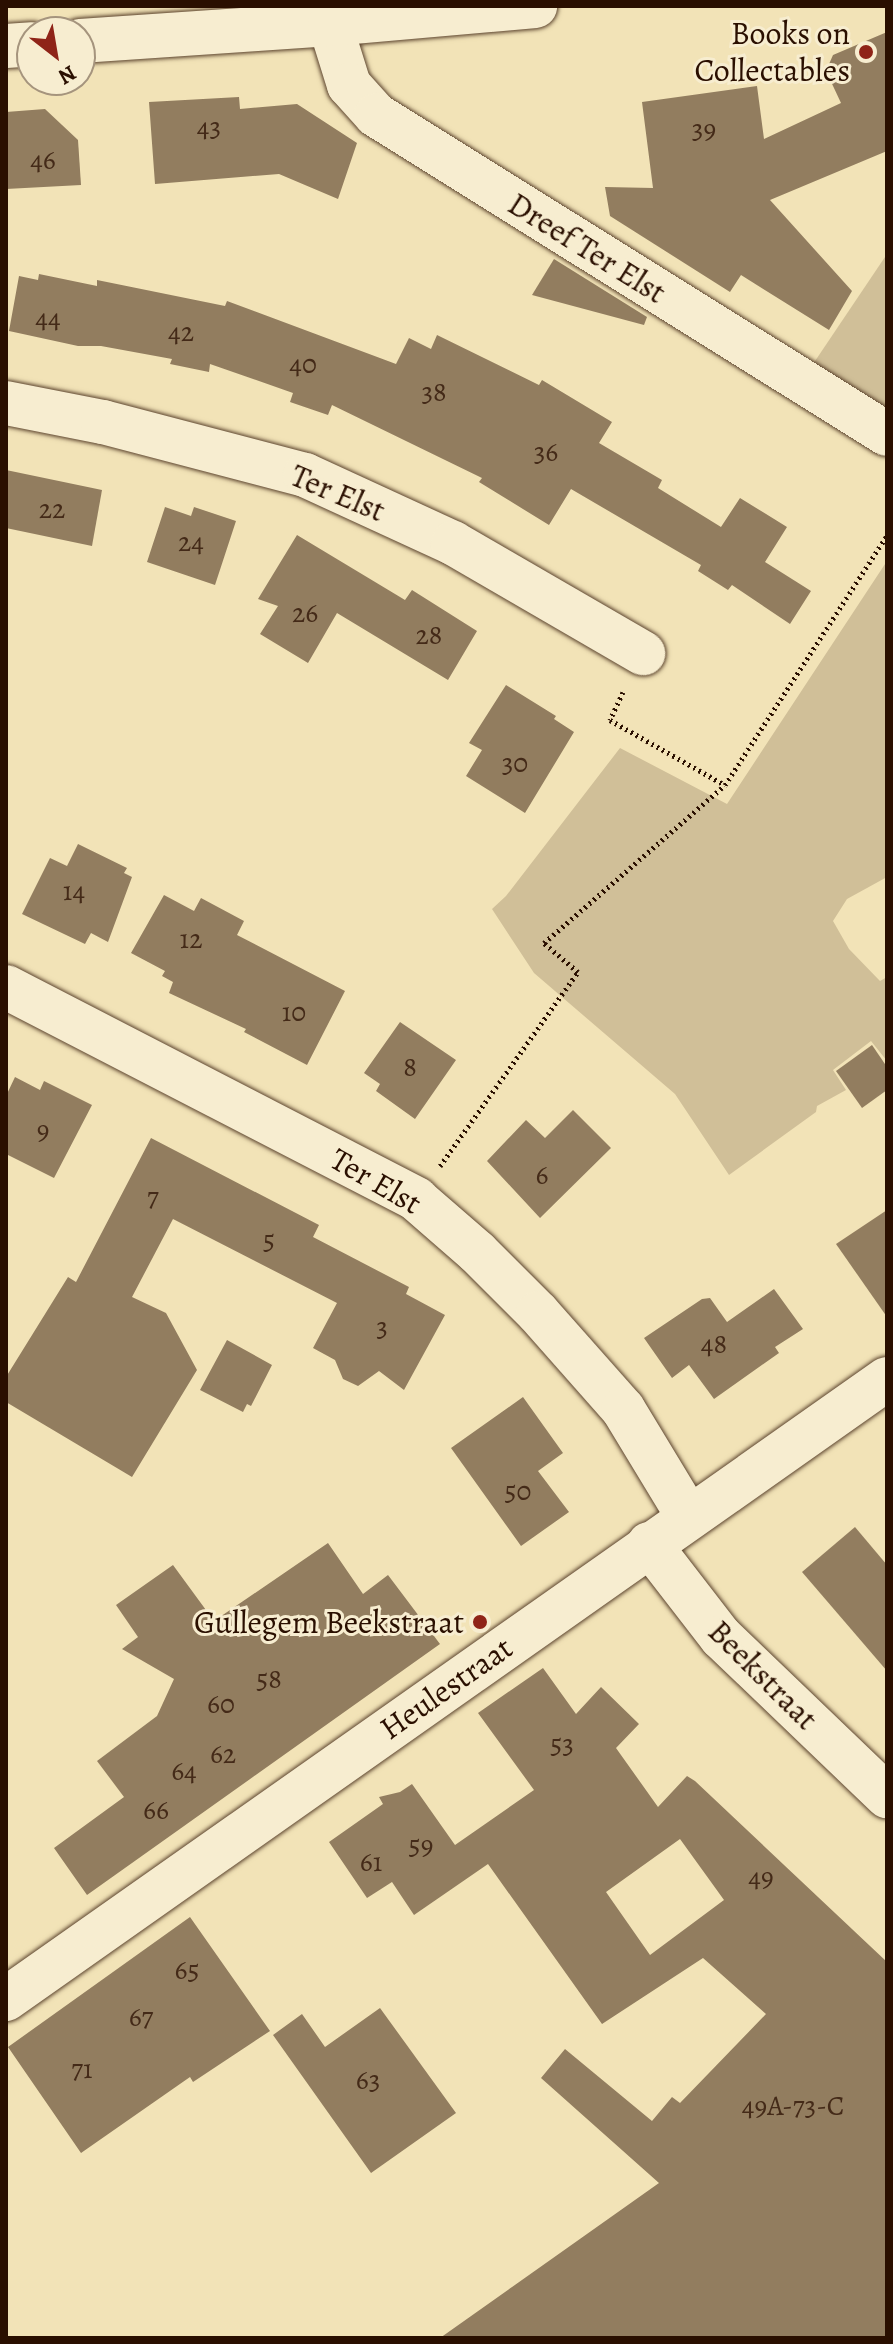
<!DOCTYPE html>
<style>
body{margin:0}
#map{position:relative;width:893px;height:2344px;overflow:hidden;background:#f2e3b7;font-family:Alegreya,serif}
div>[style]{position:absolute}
.green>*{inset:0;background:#d0bf98}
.building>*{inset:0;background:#927d5f}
.path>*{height:5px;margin-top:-2.5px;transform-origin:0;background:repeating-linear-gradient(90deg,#2a0f00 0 2px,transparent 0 6px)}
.roads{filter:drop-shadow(0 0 2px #5c442e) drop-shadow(0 0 2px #5c442e)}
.street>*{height:44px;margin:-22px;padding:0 22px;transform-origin:22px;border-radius:22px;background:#f7edd0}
.secondary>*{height:44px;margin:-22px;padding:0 22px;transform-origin:22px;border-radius:22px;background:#f7edd0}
.dots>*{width:22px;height:22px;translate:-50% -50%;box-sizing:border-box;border:4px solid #f7edd0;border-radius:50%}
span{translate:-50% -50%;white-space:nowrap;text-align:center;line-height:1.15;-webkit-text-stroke:6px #f7edd0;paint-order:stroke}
.number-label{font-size:28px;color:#442a18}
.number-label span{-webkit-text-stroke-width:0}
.poi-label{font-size:32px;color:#2a0f00}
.right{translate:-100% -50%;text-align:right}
.street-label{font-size:32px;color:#2a0f00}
.frame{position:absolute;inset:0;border:8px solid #2a0f00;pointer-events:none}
.north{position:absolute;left:16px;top:16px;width:80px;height:80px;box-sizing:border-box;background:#f7edd0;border:2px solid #a5947d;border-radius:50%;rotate:149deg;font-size:22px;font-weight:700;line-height:32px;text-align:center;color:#2a0f00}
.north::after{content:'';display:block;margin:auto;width:28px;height:36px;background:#8f2418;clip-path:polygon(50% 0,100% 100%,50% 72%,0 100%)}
</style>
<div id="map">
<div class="green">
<i style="clip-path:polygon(887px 254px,887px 412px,811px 367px)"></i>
<i style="clip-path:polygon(887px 561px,887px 877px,847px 899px,833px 921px,849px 949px,880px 981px,887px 977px,887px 1061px,871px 1041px,833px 1070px,846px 1090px,817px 1106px,816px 1112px,729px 1175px,675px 1094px,534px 973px,492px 909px,506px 896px,620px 748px,727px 804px)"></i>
</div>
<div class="building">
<i style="clip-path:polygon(887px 32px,887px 151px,770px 200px,852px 291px,829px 330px,741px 275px,730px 292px,610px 216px,605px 187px,653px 188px,642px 102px,757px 86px,764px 139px,841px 103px,826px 71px,833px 55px)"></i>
<i style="clip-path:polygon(239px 97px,240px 109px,297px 104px,357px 143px,338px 199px,279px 174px,155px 184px,149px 102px)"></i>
<i style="clip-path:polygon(45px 109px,78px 140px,81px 185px,6px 189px,6px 112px)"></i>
<i style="clip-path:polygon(554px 259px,647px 317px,644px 325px,532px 295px)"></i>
<i style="clip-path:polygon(39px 274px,97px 286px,97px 280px,225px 306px,227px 301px,396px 364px,409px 338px,431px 349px,437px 335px,539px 385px,542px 380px,612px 422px,599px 443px,662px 480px,658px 488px,721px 527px,740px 498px,787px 527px,765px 562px,811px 591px,790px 624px,732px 585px,728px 590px,698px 571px,701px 565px,571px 489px,549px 525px,479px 482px,482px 478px,332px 405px,328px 415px,290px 402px,293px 393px,210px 364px,209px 372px,170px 364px,172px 359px,101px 346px,78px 346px,9px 331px,19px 276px,38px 280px)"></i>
<i style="clip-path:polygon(6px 470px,102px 490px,92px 546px,6px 528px)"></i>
<i style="clip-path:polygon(165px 507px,191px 516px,194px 507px,236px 521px,215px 585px,147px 562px)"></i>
<i style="clip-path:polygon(297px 535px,405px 600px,412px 590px,477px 631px,448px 680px,337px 613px,308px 663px,260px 634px,278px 606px,258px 599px)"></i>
<i style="clip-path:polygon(506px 685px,556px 716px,554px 719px,574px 732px,525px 813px,466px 776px,482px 750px,469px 743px)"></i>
<i style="clip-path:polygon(78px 844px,127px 868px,124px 873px,132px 877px,108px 942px,91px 933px,85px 944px,22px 914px,50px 858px,67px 866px)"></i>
<i style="clip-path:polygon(164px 895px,194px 911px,201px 898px,244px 921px,237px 935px,345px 991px,307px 1065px,244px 1032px,246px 1029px,169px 993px,173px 982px,162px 976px,165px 971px,131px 953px)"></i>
<i style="clip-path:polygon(400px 1022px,456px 1060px,415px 1119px,376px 1091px,380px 1084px,364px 1073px)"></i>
<i style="clip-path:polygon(872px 1045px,887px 1067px,887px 1090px,862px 1108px,836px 1071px)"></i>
<i style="clip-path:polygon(15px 1077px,40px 1090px,44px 1081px,92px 1105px,54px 1178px,6px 1154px,6px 1096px)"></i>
<i style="clip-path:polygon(573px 1110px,611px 1148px,540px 1218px,487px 1161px,526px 1120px,545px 1138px)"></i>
<i style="clip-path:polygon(151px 1138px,319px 1225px,313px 1237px,409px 1287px,406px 1294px,445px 1315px,404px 1390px,379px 1371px,358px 1386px,343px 1379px,335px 1360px,313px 1348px,337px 1303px,173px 1219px,132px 1297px,166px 1313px,197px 1370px,132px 1477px,6px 1402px,6px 1377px,68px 1277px,76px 1282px)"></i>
<i style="clip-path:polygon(887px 1210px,887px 1317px,836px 1244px)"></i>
<i style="clip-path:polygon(774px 1289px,803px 1329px,775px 1347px,779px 1353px,714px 1399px,689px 1365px,672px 1378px,644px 1338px,702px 1299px,710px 1298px,727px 1322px)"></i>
<i style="clip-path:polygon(227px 1340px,272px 1365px,251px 1406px,247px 1404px,243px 1412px,200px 1390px)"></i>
<i style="clip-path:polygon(523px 1397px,563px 1453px,538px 1471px,569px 1512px,521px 1546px,451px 1448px)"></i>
<i style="clip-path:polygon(855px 1527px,887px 1565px,887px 1671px,802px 1572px)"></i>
<i style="clip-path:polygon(328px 1543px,363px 1594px,388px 1575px,440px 1644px,87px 1895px,54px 1848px,124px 1797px,97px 1761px,157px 1716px,174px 1679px,122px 1649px,138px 1637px,116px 1605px,173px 1565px,214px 1621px)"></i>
<i style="clip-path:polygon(evenodd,543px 1668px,576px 1714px,601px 1687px,639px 1724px,616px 1748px,658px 1807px,687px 1776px,695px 1781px,887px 1962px,887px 2338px,440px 2338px,659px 2183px,541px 2078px,565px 2049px,652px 2121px,672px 2097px,680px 2103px,766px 2014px,703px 1958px,602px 2024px,488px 1864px,414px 1915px,392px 1882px,367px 1898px,329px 1842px,383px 1804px,379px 1797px,400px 1792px,412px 1784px,455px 1845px,534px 1790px,478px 1713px,543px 1668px,680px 1839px,724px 1900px,650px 1955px,606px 1892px,680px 1839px)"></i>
<i style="clip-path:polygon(190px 1917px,270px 2031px,193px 2082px,190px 2077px,81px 2153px,8px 2047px)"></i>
<i style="clip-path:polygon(380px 2008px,456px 2113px,371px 2173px,273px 2035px,302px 2014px,325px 2047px)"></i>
</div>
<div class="path">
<i style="left:623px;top:692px;width:31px;rotate:115deg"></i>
<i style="left:610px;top:720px;width:132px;rotate:29.5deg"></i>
<i style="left:440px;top:1166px;width:238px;rotate:-54.6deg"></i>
<i style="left:578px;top:972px;width:45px;rotate:-139.5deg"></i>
<i style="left:544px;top:943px;width:240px;rotate:-41.1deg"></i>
<i style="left:725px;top:785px;width:297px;rotate:-57deg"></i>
</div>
<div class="roads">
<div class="street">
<i style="left:330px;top:24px;width:64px;rotate:72.7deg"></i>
<i style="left:349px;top:85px;width:40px;rotate:48deg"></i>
<i style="left:376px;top:115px;width:602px;rotate:31.98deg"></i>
<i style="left:80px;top:41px;width:251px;rotate:-3.9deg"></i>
<i style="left:330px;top:24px;width:206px;rotate:-5deg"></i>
<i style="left:6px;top:46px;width:26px;rotate:-4deg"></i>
<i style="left:6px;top:403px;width:99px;rotate:11.1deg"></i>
<i style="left:103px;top:422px;width:209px;rotate:14.7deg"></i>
<i style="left:305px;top:475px;width:163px;rotate:24.7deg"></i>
<i style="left:453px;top:543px;width:220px;rotate:30.1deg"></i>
<i style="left:6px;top:987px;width:462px;rotate:27.3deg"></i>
<i style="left:416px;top:1199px;width:81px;rotate:41deg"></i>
<i style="left:477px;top:1252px;width:86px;rotate:45deg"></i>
<i style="left:538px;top:1313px;width:128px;rotate:48.5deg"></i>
<i style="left:623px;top:1409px;width:127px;rotate:58.8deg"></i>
<i style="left:649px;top:1544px;width:118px;rotate:52.3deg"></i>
<i style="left:721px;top:1637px;width:230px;rotate:43.8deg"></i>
</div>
<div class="secondary">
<i style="left:6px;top:1999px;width:1077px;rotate:-35.14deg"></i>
</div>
</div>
<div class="dots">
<i style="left:866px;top:52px;background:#8f2418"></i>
<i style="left:480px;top:1622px;background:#8f2418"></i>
</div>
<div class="number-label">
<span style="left:209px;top:127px">43</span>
<span style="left:704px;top:129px">39</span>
<span style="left:43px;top:160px">46</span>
<span style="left:48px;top:318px">44</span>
<span style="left:181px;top:332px">42</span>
<span style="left:303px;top:364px">40</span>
<span style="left:434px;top:392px">38</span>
<span style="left:546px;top:452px">36</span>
<span style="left:52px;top:509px">22</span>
<span style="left:191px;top:542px">24</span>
<span style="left:305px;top:613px">26</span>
<span style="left:429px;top:635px">28</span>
<span style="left:515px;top:763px">30</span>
<span style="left:74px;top:891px">14</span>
<span style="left:191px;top:939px">12</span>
<span style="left:294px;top:1012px">10</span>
<span style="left:410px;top:1067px">8</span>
<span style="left:43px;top:1130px">9</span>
<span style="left:542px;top:1175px">6</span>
<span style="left:153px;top:1197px">7</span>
<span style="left:269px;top:1240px">5</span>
<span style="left:382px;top:1327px">3</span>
<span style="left:714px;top:1344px">48</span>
<span style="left:518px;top:1491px">50</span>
<span style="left:269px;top:1679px">58</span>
<span style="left:221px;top:1704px">60</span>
<span style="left:562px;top:1744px">53</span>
<span style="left:223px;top:1754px">62</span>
<span style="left:184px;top:1771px">64</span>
<span style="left:156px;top:1810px">66</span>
<span style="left:421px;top:1845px">59</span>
<span style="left:371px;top:1862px">61</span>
<span style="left:761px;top:1877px">49</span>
<span style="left:187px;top:1970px">65</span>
<span style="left:141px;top:2017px">67</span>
<span style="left:82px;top:2069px">71</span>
<span style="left:368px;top:2080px">63</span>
<span style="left:793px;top:2106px">49A-73-C</span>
</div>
<div class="poi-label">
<span class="right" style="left:850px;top:52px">Books on<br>Collectables</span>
<span class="right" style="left:464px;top:1622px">Gullegem Beekstraat</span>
</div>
<div class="street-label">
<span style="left:587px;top:248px;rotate:32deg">Dreef Ter Elst</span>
<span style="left:338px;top:493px;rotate:23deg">Ter Elst</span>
<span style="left:376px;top:1181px;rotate:30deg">Ter Elst</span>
<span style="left:763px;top:1675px;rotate:45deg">Beekstraat</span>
<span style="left:446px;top:1688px;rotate:-35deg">Heulestraat</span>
</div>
<div class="frame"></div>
<div class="north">N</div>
</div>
